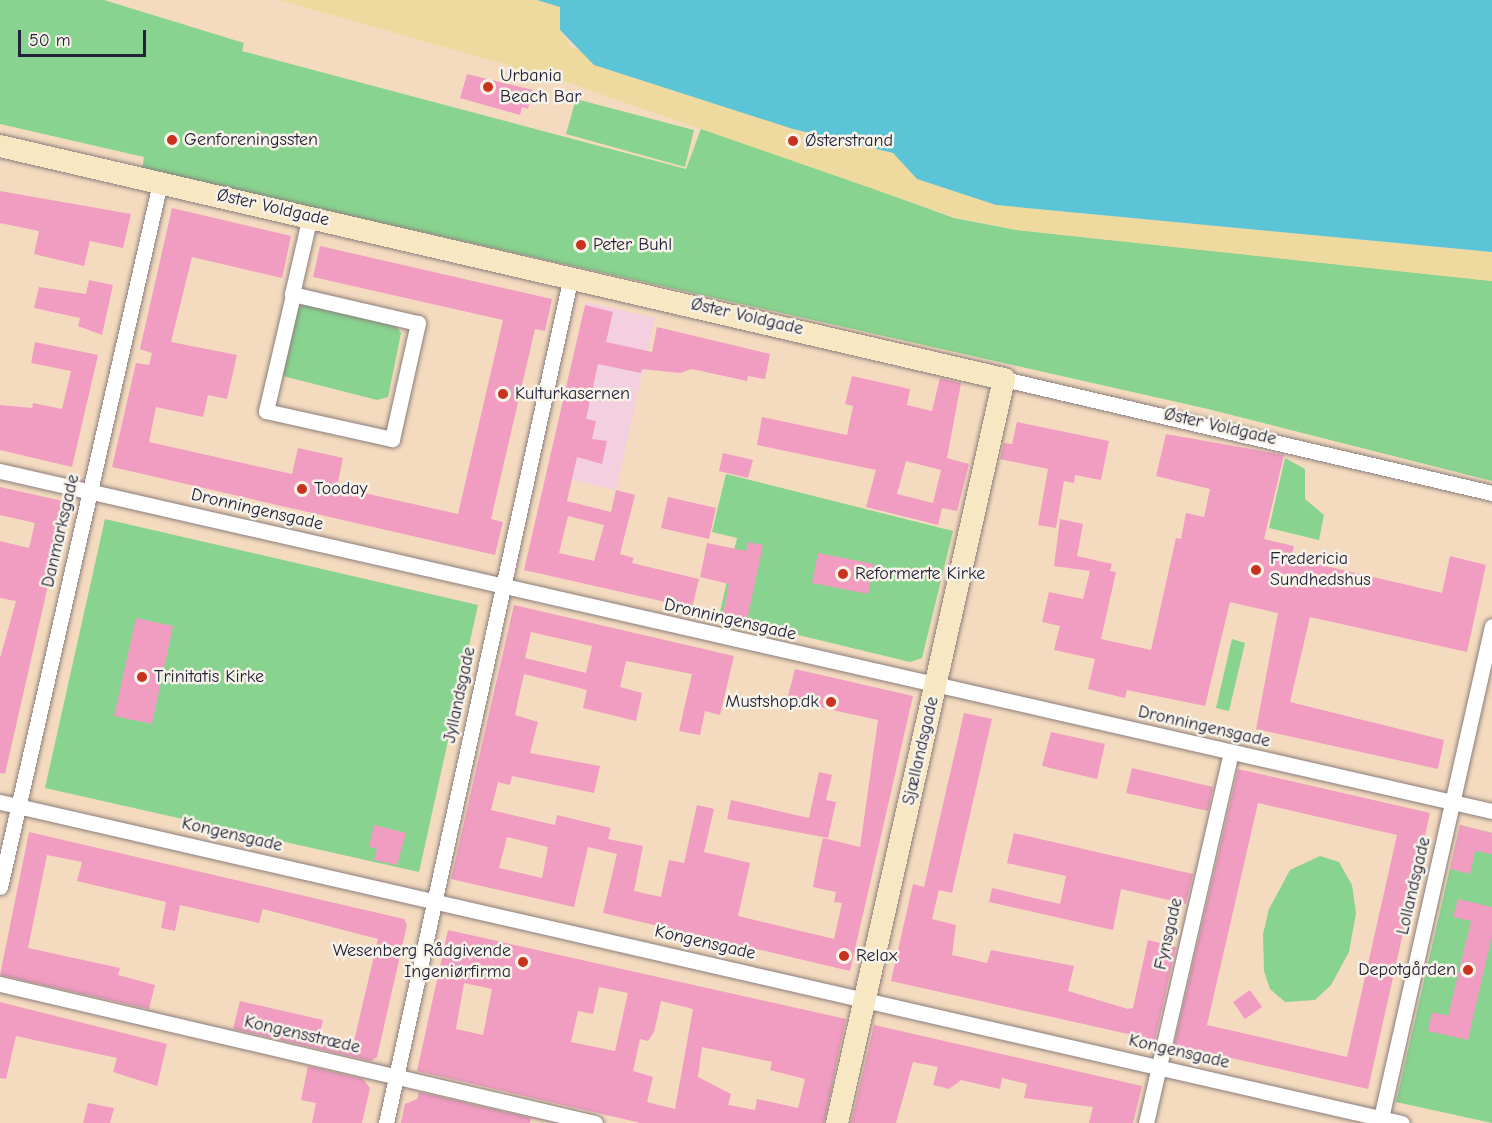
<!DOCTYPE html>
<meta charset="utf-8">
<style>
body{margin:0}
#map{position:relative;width:1492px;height:1123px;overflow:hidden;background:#f4dbbf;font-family:"Comic Neue",sans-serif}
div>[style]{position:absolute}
.built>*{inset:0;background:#f3cfdf}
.green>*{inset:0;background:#88d38f}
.sand>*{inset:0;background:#eeda9e}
.water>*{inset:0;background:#5bc5d7}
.building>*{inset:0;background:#f09dc1}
.roads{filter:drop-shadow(0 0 2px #8b7e7d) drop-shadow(0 0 2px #8b7e7d)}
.street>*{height:15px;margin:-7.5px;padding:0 7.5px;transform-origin:7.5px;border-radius:7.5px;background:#fff}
.secondary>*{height:22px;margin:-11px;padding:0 11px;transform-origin:11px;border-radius:11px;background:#f7e8c3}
.dots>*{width:16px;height:16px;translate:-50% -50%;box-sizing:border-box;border:3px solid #f7f3e8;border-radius:50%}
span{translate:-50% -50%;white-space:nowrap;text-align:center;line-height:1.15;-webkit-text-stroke:5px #f7f3e8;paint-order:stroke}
.poi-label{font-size:18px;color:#22223b}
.left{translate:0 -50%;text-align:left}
.right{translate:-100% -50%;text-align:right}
.street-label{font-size:18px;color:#22223b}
.scale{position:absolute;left:18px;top:30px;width:128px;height:27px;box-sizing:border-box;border:3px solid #22223b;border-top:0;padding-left:8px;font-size:18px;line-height:21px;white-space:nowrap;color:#22223b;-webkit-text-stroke:4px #f7f3e8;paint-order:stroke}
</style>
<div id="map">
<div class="built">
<i style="clip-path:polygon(586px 302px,655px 318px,616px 490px,547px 474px)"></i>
</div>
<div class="green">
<i style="clip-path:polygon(0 0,104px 0,244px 43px,242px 51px,686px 169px,702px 126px,954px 218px,1017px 230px,1492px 281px,1492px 481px,1208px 409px,142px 169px,144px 157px,0 124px)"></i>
<i style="clip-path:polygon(576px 99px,694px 130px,685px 167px,566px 134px)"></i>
<i style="clip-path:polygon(305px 304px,396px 326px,401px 333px,388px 397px,377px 400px,283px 376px,297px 308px)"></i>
<i style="clip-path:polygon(1285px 458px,1305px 469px,1305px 499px,1324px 515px,1319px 540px,1269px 528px)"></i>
<i style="clip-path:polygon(726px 474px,953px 531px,922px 658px,910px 662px,719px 616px,737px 538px,712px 532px)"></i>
<i style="clip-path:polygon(105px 519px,478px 605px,419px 872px,45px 788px)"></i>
<i style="clip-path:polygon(1232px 639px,1245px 643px,1229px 711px,1216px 708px)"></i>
<i style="clip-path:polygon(1460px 825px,1492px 833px,1492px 1123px,1396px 1102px)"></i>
<i style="clip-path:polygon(1320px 856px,1339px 862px,1352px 885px,1356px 913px,1349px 952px,1331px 985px,1315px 1000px,1285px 1002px,1270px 989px,1264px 971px,1263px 934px,1269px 909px,1290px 870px)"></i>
</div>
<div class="sand">
<i style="clip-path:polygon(279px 0,537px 0,560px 7px,560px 30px,571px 47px,793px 129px,893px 153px,917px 179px,996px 205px,1492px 252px,1492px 281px,1017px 230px,954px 217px,566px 82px)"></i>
</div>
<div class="water">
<i style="clip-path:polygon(537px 0,1492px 0,1492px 252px,996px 205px,917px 179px,893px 153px,793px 129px,594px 65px,560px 30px,560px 7px)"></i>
</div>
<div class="building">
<i style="clip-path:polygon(467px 74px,533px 90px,528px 109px,522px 107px,520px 115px,460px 98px)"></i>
<i style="clip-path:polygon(0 191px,131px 214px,123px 248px,90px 241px,84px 266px,34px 254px,39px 231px,0 223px)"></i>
<i style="clip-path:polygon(172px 208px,291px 236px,282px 278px,192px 257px,171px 342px,237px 355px,227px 399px,208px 395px,203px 417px,156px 407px,149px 442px,292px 474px,298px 448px,343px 458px,337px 487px,458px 514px,503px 320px,313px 277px,320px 246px,552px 299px,545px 331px,535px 329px,491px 519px,503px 522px,495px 555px,112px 467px,136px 363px,149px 365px,152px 353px,140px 349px)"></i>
<i style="clip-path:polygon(89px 280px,113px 285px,102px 335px,78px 326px,80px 318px,34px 308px,39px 287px,86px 294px)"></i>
<i style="clip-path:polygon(evenodd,585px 305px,613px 312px,606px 342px,652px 352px,657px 327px,770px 354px,765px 379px,748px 376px,747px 381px,692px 369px,680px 373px,642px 369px,641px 373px,598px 364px,586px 419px,596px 421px,592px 439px,607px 441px,602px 464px,577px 457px,567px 501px,611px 512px,616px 490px,635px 495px,620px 554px,634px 558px,632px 563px,699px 579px,692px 608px,524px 570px,585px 305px,568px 516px,604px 525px,594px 561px,559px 553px,568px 516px)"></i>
<i style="clip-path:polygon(35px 342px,98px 355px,72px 467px,0 450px,0 405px,32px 408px,33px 403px,62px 409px,71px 371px,31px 363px)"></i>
<i style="clip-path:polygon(evenodd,852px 376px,910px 389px,907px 405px,932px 411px,940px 378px,961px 383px,947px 458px,969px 464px,957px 511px,942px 508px,938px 525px,866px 507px,876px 470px,757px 445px,762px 417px,847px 435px,853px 406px,845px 404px,852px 376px,906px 461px,941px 470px,933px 503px,897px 494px,906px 461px)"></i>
<i style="clip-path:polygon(1017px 422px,1109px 441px,1101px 480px,1075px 475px,1074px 483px,1064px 481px,1056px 528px,1038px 525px,1048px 469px,1000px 459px,1004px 443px,1012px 444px)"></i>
<i style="clip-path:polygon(1166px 434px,1284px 455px,1264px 539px,1294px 546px,1291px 558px,1442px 593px,1450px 556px,1486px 565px,1467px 652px,1310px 617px,1290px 702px,1444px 740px,1438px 769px,1256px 729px,1278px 613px,1230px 602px,1205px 706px,1127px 690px,1125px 698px,1088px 689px,1095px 659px,1054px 650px,1060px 626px,1042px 622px,1049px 592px,1083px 599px,1090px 571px,1054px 566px,1060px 519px,1083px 524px,1077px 556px,1112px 564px,1110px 571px,1116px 572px,1101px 639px,1151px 650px,1176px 538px,1181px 539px,1186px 513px,1204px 517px,1210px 489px,1156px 476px)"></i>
<i style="clip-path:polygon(723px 453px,753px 460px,748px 478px,719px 471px)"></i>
<i style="clip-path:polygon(0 487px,67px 502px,5px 774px,0 773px,0 658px,16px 601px,0 598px,0 541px,29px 548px,35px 523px,0 515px)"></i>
<i style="clip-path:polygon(668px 497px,716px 508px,709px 539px,661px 528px)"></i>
<i style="clip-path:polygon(748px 542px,763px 545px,747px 620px,723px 614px,729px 584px,700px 577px,707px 543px,746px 551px)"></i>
<i style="clip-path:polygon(818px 553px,874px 564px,868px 594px,812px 583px)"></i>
<i style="clip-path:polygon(evenodd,514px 605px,734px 656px,720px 715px,705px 711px,700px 735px,679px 731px,692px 674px,626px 661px,620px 687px,642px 693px,636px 721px,583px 708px,587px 690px,524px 674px,515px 715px,538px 722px,530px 753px,600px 766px,594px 793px,512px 776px,510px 785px,498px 782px,491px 810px,555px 825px,557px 815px,611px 828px,608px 839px,643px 846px,634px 891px,661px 897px,669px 860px,684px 863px,697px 805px,714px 809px,704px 852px,750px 863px,738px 916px,834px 939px,842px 903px,834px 902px,836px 892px,813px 887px,819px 855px,823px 838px,860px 847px,878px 720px,787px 700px,795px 669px,913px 696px,850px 971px,603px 913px,617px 854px,588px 847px,574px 907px,451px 879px,514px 605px,531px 632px,592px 646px,586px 673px,525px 658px,531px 632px,514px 605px,507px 837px,548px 847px,542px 878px,499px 868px,507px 837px)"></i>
<i style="clip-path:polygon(136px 618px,173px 626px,152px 724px,114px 716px)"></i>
<i style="clip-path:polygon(964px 713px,992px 719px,952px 893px,939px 890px,932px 919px,956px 925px,952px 955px,987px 963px,991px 950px,1074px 966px,1068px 991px,1128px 1009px,1133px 1008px,1148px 940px,1176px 947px,1155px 1040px,891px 981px,913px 884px,924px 887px)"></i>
<i style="clip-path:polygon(1051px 732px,1105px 744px,1097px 779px,1042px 766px)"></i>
<i style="clip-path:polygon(1132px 768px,1213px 787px,1208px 811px,1126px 793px)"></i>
<i style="clip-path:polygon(evenodd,1238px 769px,1430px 813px,1368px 1089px,1174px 1045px,1238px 769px,1258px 803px,1397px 835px,1347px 1057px,1207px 1025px,1258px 803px)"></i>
<i style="clip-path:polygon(819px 772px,832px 775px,826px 800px,836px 802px,828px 838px,727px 819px,731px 800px,809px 818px)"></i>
<i style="clip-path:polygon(374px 825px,406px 833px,397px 865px,374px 860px,377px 848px,369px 847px)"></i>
<i style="clip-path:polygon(1460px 825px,1492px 833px,1492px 854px,1475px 851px,1470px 874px,1450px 869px)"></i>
<i style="clip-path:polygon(29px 832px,404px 919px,407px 925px,377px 1057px,371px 1061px,233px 1029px,240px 1001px,323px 1020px,320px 1034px,354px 1041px,378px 939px,263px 909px,259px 923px,180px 905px,175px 931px,161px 928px,166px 902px,77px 881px,82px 862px,47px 855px,28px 948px,120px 968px,118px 975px,155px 985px,149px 1009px,0 975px)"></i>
<i style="clip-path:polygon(1014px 833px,1193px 874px,1186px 904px,1121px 889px,1113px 930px,989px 902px,992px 888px,1060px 904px,1066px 876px,1007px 863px)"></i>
<i style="clip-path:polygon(1458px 899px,1492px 907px,1492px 935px,1468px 1040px,1428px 1031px,1432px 1012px,1448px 1016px,1471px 921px,1453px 917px)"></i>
<i style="clip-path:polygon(evenodd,448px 930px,846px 1019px,824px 1123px,641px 1123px,417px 1071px,448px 930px,464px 983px,492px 989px,483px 1035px,456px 1029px,464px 983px,448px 930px,599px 987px,628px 993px,615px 1051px,571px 1042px,578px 1011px,593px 1014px,599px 987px,448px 930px,661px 1001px,693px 1009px,675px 1109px,647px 1102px,653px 1077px,633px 1071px,640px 1039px,648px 1041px,654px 1032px,661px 1001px,448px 930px,702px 1047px,772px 1062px,770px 1070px,805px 1079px,798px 1108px,757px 1099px,755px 1110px,728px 1105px,731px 1094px,698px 1077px,702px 1047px)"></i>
<i style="clip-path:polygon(1250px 990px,1262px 1007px,1245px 1019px,1233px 1002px)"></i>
<i style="clip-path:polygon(0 1002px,167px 1044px,157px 1086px,113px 1072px,117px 1058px,16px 1036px,6px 1079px,0 1078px)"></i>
<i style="clip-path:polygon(874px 1025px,1142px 1086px,1133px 1123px,1089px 1123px,1093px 1107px,1024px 1098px,1027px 1084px,1002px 1078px,1000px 1089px,961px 1080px,949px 1089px,933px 1085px,938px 1067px,913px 1062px,896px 1123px,851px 1123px)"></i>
<i style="clip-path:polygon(308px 1066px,363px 1079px,370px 1088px,362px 1123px,312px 1123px,316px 1103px,301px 1100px)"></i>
<i style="clip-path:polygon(419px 1092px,531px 1118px,530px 1123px,401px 1123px,405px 1104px,417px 1099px)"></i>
<i style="clip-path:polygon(88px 1103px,114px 1108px,110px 1123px,83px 1123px)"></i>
</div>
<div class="roads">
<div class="street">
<i style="left:292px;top:294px;width:129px;rotate:13deg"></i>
<i style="left:418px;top:323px;width:119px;rotate:102.6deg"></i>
<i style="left:392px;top:439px;width:129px;rotate:-167.5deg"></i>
<i style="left:266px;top:411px;width:119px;rotate:-76.9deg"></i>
<i style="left:293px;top:295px;width:1px;rotate:-135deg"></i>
<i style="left:292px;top:294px;width:80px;rotate:-77deg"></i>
<i style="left:1004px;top:379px;width:501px;rotate:13.15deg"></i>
<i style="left:0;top:471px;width:1530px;rotate:12.84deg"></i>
<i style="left:0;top:802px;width:1438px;rotate:12.9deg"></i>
<i style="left:0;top:887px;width:722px;rotate:-77.2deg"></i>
<i style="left:0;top:984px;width:611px;rotate:13.15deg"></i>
<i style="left:1381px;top:1118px;width:504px;rotate:-77.29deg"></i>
<i style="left:386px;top:1123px;width:867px;rotate:-77.68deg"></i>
<i style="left:1146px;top:1123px;width:380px;rotate:-77.1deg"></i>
</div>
<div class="secondary">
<i style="left:0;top:146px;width:1031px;rotate:13.07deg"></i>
<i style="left:1004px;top:379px;width:763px;rotate:102.65deg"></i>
</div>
</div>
<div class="dots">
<i style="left:488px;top:87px;background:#c8321e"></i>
<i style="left:172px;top:140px;background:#c8321e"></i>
<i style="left:793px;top:141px;background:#c8321e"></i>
<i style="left:581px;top:245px;background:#c8321e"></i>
<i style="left:503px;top:394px;background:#c8321e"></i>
<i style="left:302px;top:489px;background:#c8321e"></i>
<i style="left:1256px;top:570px;background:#c8321e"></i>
<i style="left:843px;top:574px;background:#c8321e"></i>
<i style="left:142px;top:677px;background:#c8321e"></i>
<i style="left:831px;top:702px;background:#c8321e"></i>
<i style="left:844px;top:956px;background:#c8321e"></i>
<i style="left:523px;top:962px;background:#c8321e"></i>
<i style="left:1468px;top:970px;background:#c8321e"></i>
</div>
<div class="poi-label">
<span class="left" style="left:500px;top:87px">Urbania<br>Beach Bar</span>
<span class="left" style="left:184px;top:140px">Genforeningssten</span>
<span class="left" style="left:805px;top:141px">Østerstrand</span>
<span class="left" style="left:593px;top:245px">Peter Buhl</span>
<span class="left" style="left:515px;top:394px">Kulturkasernen</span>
<span class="left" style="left:314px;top:489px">Tooday</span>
<span class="left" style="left:1270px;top:570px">Fredericia<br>Sundhedshus</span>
<span class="left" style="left:855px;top:574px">Reformerte Kirke</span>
<span class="left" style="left:154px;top:677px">Trinitatis Kirke</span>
<span class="right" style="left:819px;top:702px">Mustshop.dk</span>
<span class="right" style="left:511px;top:962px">Wesenberg Rådgivende<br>Ingeniørfirma</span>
<span class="left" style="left:856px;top:956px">Relax</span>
<span class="right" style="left:1456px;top:970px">Depotgården</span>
</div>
<div class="street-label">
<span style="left:273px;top:208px;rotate:13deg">Øster Voldgade</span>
<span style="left:747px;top:317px;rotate:13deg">Øster Voldgade</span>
<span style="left:1220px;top:427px;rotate:13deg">Øster Voldgade</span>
<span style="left:257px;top:510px;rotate:13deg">Dronningensgade</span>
<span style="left:61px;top:531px;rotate:-77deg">Danmarksgade</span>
<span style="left:730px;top:620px;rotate:13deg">Dronningensgade</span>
<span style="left:460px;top:695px;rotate:-78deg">Jyllandsgade</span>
<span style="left:1204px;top:727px;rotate:13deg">Dronningensgade</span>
<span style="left:921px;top:751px;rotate:-77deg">Sjællandsgade</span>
<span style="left:232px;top:835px;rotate:13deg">Kongensgade</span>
<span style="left:1414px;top:886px;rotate:-77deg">Lollandsgade</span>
<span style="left:1169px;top:934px;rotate:-77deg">Fynsgade</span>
<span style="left:705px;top:943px;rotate:13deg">Kongensgade</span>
<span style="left:302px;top:1035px;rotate:13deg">Kongensstræde</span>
<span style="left:1179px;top:1052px;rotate:13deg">Kongensgade</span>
</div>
<div class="scale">50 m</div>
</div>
